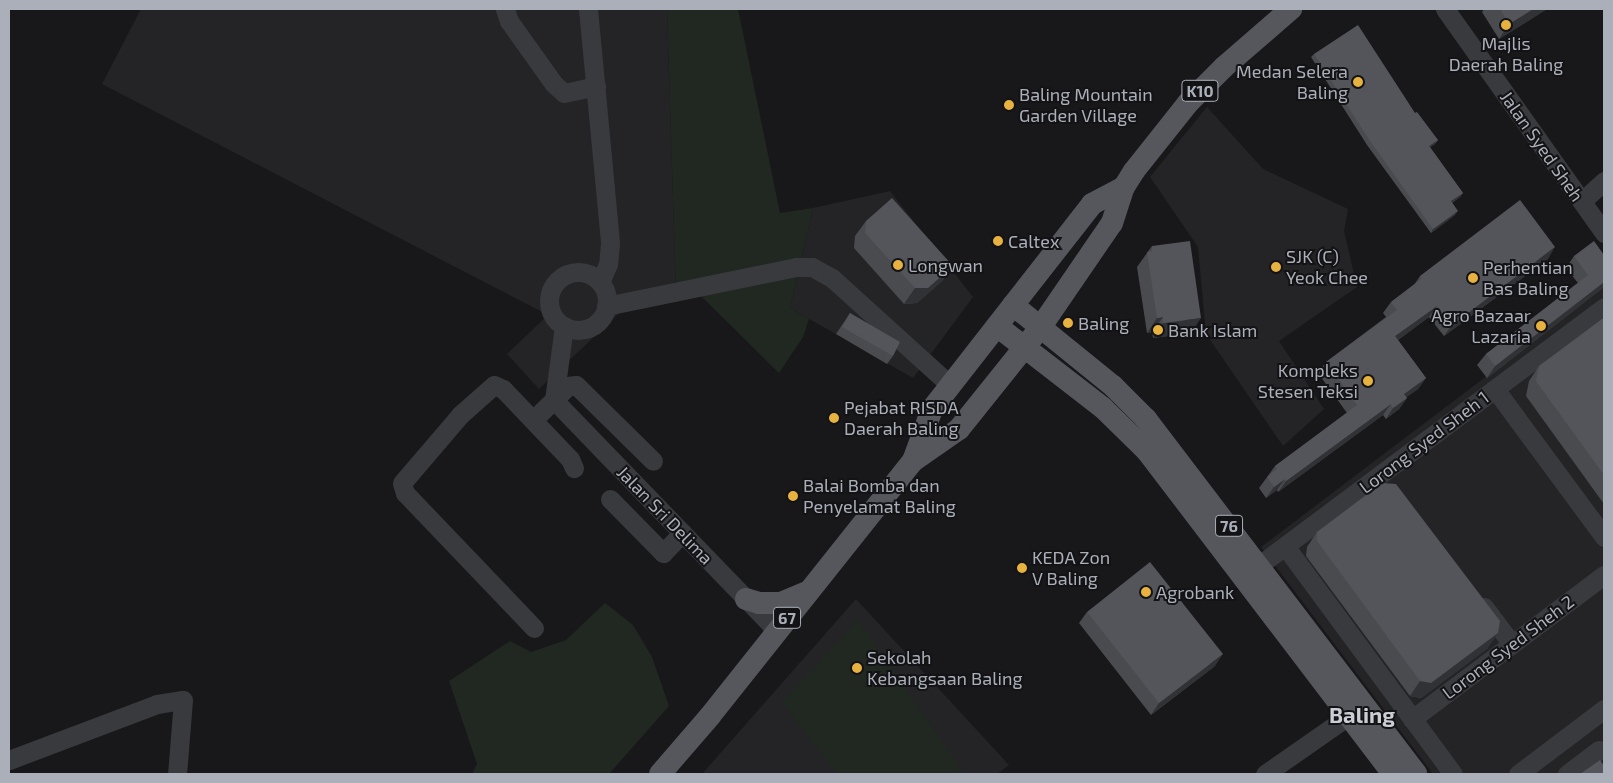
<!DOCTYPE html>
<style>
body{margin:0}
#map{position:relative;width:1613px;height:783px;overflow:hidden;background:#18181a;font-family:"Exo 2",sans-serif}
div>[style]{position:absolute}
.built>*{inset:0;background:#242427}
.green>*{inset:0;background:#202821}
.minor>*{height:19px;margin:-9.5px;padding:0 9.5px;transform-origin:9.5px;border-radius:9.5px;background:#393a3e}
.minor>.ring{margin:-9.5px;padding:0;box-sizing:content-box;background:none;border:19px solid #393a3e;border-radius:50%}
.major>*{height:22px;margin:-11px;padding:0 11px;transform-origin:11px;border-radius:11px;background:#55575d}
.wall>*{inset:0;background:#494b4f}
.shaded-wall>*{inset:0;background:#313235}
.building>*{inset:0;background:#54555a}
.dots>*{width:14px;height:14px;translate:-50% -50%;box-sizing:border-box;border:2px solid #131315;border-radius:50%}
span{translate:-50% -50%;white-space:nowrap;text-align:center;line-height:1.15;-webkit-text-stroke:4px #131315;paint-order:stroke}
.shield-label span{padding:1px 4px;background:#131315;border:1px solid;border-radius:4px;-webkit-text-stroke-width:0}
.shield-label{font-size:16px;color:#abafb9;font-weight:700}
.poi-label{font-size:18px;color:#abafb9}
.right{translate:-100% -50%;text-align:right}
.left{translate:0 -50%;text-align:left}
.street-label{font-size:18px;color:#abafb9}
.district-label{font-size:22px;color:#ccced5;font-weight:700}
.frame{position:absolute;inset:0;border:10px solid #abafb9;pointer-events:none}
</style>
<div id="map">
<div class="built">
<i style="clip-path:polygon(141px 9px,667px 9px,676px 294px,632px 301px,539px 389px,507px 354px,548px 315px,102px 84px)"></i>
<i style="clip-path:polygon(1207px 107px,1263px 169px,1348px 209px,1344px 231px,1357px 287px,1279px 341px,1324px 409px,1283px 446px,1206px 334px,1198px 247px,1150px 177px)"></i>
<i style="clip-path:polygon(890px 191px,973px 297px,913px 378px,790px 308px,813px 208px)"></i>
<i style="clip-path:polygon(1604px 287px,1604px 774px,1433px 774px,1261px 547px)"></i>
<i style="clip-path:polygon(856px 599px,1009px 765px,997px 774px,702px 774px)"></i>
</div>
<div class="green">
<i style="clip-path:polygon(667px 9px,738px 9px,780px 213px,813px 208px,790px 308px,809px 319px,803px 337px,779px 373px,698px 293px,676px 294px)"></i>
<i style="clip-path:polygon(605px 603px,633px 625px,652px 657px,669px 706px,609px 774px,472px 774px,477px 764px,449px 681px,510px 641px,531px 652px,566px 640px)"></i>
<i style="clip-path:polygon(858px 620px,962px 770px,957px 774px,837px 774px,782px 702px)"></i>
</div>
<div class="minor">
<i style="left:505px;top:9px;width:13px;rotate:72deg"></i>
<i style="left:509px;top:21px;width:77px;rotate:54.5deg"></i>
<i style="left:554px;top:84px;width:13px;rotate:42deg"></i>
<i style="left:564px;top:93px;width:33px;rotate:-12deg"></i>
<i style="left:588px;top:9px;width:235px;rotate:84.6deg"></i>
<i style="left:610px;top:243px;width:21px;rotate:95deg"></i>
<i style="left:608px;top:264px;width:20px;rotate:114deg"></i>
<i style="left:1445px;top:9px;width:275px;rotate:54.6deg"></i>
<i style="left:1582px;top:201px;width:30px;rotate:-42deg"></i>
<i class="ring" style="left:549px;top:272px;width:39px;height:39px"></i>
<i style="left:606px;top:306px;width:194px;rotate:-11.6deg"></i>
<i style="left:796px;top:267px;width:16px"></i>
<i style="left:812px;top:267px;width:23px;rotate:29deg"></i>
<i style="left:832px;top:278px;width:159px;rotate:42.2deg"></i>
<i style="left:564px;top:326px;width:75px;rotate:97.7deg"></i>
<i style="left:554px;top:400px;width:321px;rotate:46deg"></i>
<i style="left:1495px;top:389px;width:184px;rotate:53.6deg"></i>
<i style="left:533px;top:420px;width:49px;rotate:-44.2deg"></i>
<i style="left:568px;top:386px;width:8px;rotate:-7deg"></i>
<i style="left:576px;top:385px;width:108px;rotate:44.6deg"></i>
<i style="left:610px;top:499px;width:76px;rotate:45.5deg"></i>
<i style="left:663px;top:553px;width:28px;rotate:-46deg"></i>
<i style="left:1285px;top:546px;width:283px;rotate:53.6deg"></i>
<i style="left:1246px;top:575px;width:447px;rotate:-36.8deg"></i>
<i style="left:1484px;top:607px;width:46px;rotate:52.9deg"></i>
<i style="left:534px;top:628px;width:187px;rotate:-133.7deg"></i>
<i style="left:405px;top:493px;width:10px;rotate:-107deg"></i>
<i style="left:402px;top:483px;width:89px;rotate:-49.5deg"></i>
<i style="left:460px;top:415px;width:45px;rotate:-41.4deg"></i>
<i style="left:494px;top:385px;width:10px;rotate:24deg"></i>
<i style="left:503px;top:389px;width:97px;rotate:46.3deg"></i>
<i style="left:570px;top:459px;width:10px;rotate:66deg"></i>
<i style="left:1412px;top:719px;width:240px;rotate:-36.9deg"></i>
<i style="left:9px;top:760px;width:158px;rotate:-20.7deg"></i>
<i style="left:157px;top:704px;width:26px;rotate:-9deg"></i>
<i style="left:183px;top:700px;width:74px;rotate:94.6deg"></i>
<i style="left:1265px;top:774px;width:101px;rotate:-34.9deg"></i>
<i style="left:1518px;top:774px;width:108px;rotate:-37.1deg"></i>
<i style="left:1567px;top:774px;width:40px;rotate:-37deg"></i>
</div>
<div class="major">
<i style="left:1013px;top:305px;width:129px;rotate:39deg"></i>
<i style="left:1113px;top:386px;width:47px;rotate:45deg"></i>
<i style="left:1146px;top:419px;width:446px;rotate:52.7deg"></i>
<i style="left:997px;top:326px;width:134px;rotate:37.7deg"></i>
<i style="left:1103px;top:408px;width:62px;rotate:44.3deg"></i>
<i style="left:1147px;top:451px;width:406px;rotate:52.7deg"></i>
<i style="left:913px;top:461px;width:55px;rotate:-69.9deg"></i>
<i style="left:932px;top:409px;width:260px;rotate:-52deg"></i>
<i style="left:1092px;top:204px;width:36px;rotate:-28deg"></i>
<i style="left:746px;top:599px;width:14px;rotate:17deg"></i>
<i style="left:759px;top:603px;width:22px"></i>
<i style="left:781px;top:603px;width:28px;rotate:-23deg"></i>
<i style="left:660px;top:774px;width:77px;rotate:-49.2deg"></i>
<i style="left:710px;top:716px;width:326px;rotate:-51.5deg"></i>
<i style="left:913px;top:461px;width:56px;rotate:-34.8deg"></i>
<i style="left:959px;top:429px;width:129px;rotate:-51.3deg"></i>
<i style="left:1040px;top:328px;width:127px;rotate:-55.6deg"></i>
<i style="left:1112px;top:223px;width:38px;rotate:-72deg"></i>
<i style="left:1124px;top:187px;width:19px;rotate:-58deg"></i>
<i style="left:1134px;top:171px;width:87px;rotate:-51.5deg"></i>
<i style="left:1188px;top:103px;width:51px;rotate:-45deg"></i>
<i style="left:1224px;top:67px;width:89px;rotate:-40.9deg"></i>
</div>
<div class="wall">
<i style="clip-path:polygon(1484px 9px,1547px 9px,1499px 39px,1482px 12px)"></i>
<i style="clip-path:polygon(1314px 54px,1415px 113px,1438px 140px,1435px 144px,1430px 147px,1463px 193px,1460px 197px,1452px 203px,1455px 215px,1431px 233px,1367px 145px,1311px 57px)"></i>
<i style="clip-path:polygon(866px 221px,953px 266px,942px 281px,917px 303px,904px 304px,854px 248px,855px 236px)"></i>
<i style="clip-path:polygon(1152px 246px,1191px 333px,1153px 338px,1152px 332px,1147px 333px,1137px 267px)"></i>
<i style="clip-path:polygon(1604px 255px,1604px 287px,1487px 378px,1477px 365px,1486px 354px,1578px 283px,1566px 268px,1574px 256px)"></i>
<i style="clip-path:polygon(1548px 259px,1444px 336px,1429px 317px,1398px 340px,1426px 378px,1418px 389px,1406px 397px,1407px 398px,1399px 409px,1386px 419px,1383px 415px,1278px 492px,1277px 490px,1266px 498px,1259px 488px,1275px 466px,1347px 413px,1318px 373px,1326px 362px,1386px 317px,1383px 313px,1391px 302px,1414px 285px,1420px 276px)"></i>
<i style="clip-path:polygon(850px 313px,893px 356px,887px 364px,836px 334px)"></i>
<i style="clip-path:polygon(1604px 319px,1604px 504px,1526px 396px,1529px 381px,1539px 366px)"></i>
<i style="clip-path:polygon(1317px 532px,1488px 648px,1421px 698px,1410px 696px,1306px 556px,1307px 547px)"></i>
<i style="clip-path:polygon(1087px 612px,1215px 666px,1151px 715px,1079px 623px)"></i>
</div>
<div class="shaded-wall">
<i style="clip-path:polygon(1533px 9px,1547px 9px,1499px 39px,1509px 24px)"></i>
<i style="clip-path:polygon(1438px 140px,1435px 144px,1427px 150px,1429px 146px)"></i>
<i style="clip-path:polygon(1463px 193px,1460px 197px,1448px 205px,1451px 201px)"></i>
<i style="clip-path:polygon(1458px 211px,1455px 215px,1431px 233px,1433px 229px)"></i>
<i style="clip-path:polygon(1555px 247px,1548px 259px,1444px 336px,1452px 325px)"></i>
<i style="clip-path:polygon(953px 266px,942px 281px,917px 303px,904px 304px,915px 288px)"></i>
<i style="clip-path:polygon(1604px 282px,1604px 287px,1487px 378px,1495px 366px)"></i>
<i style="clip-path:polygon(1437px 306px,1429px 317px,1387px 348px,1395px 336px)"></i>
<i style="clip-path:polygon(1163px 317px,1152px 332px,1147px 333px,1157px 318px)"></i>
<i style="clip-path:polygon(1201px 318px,1191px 333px,1153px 338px,1163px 323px)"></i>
<i style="clip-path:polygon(1426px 378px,1418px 389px,1396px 405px,1404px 394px)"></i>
<i style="clip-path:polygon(1407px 398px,1399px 409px,1386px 419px,1393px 408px)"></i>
<i style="clip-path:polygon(1391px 404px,1383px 415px,1278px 492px,1286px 481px)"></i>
<i style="clip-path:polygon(1285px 479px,1277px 490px,1266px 498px,1274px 487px)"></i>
<i style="clip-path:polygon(1498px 633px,1488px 648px,1421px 698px,1410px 696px,1420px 681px)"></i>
<i style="clip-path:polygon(1223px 654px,1215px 666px,1151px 715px,1159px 703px)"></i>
</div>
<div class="building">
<i style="clip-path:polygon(1500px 9px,1533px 9px,1509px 24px)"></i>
<i style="clip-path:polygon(1358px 25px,1415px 113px,1417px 112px,1438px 140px,1429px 146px,1463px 193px,1451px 201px,1458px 211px,1433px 229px,1370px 141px,1314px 54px)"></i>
<i style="clip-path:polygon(892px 198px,953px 266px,928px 288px,915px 288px,865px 233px,866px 221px)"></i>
<i style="clip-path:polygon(1520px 200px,1555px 247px,1452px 325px,1437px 306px,1395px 336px,1426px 378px,1404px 394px,1407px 398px,1393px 408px,1391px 404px,1286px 481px,1285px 479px,1274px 487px,1267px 477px,1277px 469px,1275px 466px,1357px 405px,1326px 362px,1397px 310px,1391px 302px,1421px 279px,1420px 276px)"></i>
<i style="clip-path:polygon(1190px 241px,1201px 318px,1163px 323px,1163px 317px,1157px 318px,1147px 252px,1152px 251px,1152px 246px)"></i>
<i style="clip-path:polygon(1594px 241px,1604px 255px,1604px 282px,1495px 366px,1486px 354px,1588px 275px,1574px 256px)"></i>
<i style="clip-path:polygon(850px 313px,900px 342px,893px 356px,842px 327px)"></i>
<i style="clip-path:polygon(1602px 319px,1604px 319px,1604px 475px,1536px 381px,1539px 366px)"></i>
<i style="clip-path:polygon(1382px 483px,1396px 484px,1500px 621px,1498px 633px,1431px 683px,1420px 681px,1317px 541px,1317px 532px)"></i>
<i style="clip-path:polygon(1150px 562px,1223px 654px,1159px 703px,1087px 612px)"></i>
<i style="clip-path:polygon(1600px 760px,1604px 766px,1604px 774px,1580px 774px)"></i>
</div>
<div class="dots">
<i style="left:1506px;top:25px;background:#e8b241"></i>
<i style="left:1358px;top:82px;background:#e8b241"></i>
<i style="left:1009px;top:105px;background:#e8b241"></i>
<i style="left:998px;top:241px;background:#e8b241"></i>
<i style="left:898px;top:265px;background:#e8b241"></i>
<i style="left:1276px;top:267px;background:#e8b241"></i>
<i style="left:1473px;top:278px;background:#e8b241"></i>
<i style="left:1068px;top:323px;background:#e8b241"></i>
<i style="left:1541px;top:326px;background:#e8b241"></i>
<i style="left:1158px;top:330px;background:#e8b241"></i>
<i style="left:1368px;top:381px;background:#e8b241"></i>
<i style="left:834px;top:418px;background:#e8b241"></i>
<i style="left:793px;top:496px;background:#e8b241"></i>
<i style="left:1022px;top:568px;background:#e8b241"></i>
<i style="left:1146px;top:592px;background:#e8b241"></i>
<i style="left:857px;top:668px;background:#e8b241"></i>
</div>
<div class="shield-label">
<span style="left:1200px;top:91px">K10</span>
<span style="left:1229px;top:526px">76</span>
<span style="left:787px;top:618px">67</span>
</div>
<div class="poi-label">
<span style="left:1506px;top:54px">Majlis<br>Daerah Baling</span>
<span class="right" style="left:1348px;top:82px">Medan Selera<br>Baling</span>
<span class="left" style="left:1019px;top:105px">Baling Mountain<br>Garden Village</span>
<span class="left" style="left:1008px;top:241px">Caltex</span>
<span class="left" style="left:1286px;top:267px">SJK (C)<br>Yeok Chee</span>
<span class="left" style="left:908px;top:265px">Longwan</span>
<span class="left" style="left:1483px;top:278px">Perhentian<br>Bas Baling</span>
<span class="right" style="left:1531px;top:326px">Agro Bazaar<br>Lazaria</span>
<span class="left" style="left:1078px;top:323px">Baling</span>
<span class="left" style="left:1168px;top:330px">Bank Islam</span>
<span class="right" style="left:1358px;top:381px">Kompleks<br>Stesen Teksi</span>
<span class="left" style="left:844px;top:418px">Pejabat RISDA<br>Daerah Baling</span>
<span class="left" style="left:803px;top:496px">Balai Bomba dan<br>Penyelamat Baling</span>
<span class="left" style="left:1032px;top:568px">KEDA Zon<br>V Baling</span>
<span class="left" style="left:1156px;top:592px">Agrobank</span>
<span class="left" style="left:867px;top:668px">Sekolah<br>Kebangsaan Baling</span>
</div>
<div class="street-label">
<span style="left:1542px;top:146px;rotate:55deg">Jalan Syed Sheh</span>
<span style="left:1424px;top:442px;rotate:-37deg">Lorong Syed Sheh 1</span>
<span style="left:665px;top:515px;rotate:46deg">Jalan Sri Delima</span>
<span style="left:1508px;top:647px;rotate:-37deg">Lorong Syed Sheh 2</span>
</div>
<div class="district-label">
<span style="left:1362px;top:715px">Baling</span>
</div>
<div class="frame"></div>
</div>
